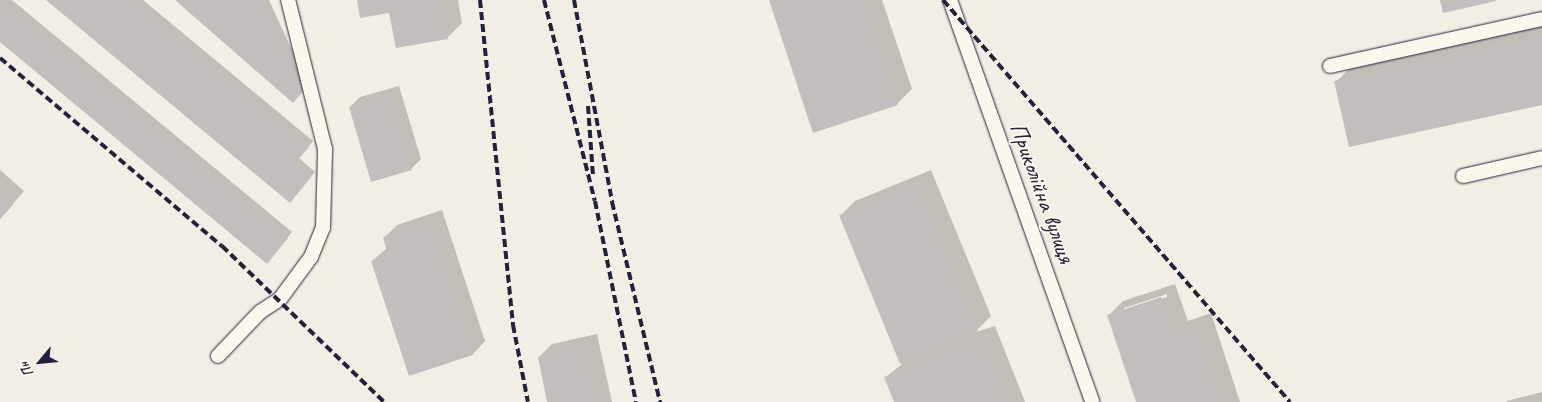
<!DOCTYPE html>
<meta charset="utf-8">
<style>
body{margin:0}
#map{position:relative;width:1542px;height:402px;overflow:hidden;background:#f2eee5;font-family:Caveat,sans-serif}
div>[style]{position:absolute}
.shadow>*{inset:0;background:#0003}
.building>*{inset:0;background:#c2bebe}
.roads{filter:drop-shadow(0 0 1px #22223b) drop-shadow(0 0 1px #22223b)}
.service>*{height:14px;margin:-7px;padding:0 7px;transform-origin:7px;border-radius:7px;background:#fbf7ec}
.rail>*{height:4px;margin-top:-2px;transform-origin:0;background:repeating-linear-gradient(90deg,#22223b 0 8px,transparent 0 12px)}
span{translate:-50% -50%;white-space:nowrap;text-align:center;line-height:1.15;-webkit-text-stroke:4px #fbf7ec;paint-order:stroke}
.street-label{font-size:24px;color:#22223b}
.north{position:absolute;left:15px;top:337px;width:50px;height:50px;-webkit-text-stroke:4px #fbf7ec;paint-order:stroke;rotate:242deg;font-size:14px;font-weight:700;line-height:20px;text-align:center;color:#22223b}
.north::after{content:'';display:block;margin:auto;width:18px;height:22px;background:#22223b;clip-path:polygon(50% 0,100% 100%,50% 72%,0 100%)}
</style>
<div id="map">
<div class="shadow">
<i style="clip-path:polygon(0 0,12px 0,292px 232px,272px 257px,267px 262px,0 41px)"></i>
<i style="clip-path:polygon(48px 0,143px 0,313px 141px,299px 158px,315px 172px,295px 196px)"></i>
<i style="clip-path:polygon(176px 0,269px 0,308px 85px,298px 97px)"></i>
<i style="clip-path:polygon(358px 0,458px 0,462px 23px,448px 37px,397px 47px,390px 11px)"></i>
<i style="clip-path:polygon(770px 0,882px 0,912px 89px,897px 104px)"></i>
<i style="clip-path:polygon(1542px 26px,1542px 104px,1336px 82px,1350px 68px)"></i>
<i style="clip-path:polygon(399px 86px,421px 159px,411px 169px,350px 107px,360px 97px)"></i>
<i style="clip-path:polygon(0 170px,24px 191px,0 219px)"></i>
<i style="clip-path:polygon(931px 170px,991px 316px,977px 330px,960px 337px,995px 326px,1025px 402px,896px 402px,886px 377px,902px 364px,840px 216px,855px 201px)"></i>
<i style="clip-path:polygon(442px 210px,485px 341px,473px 354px,409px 374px,372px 261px,387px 248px,384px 238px,397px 225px)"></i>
<i style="clip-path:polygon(evenodd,1175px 284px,1188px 321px,1211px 313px,1240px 402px,1138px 402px,1109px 315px,1123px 301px,1175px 284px,1167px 294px,1167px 297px,1124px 311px,1124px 308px,1167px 294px)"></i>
<i style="clip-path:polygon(597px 334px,612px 402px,549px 402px,539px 357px,552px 344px)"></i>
<i style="clip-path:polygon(1542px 392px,1542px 402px,1506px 402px,1507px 401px)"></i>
</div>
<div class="building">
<i style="clip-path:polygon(1px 0,288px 238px,267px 264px,0 42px)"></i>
<i style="clip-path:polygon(46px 0,133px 0,309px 147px,295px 163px,311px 177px,290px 203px)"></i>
<i style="clip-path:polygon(175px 0,262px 0,303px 91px,293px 103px)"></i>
<i style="clip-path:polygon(357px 0,441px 0,448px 39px,396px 48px,389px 13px,360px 18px)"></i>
<i style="clip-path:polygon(769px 0,863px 0,898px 105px,813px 133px)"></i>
<i style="clip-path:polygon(1440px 0,1495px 0,1496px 1px,1443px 13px)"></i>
<i style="clip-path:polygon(1542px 36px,1542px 105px,1349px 147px,1334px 81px)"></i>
<i style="clip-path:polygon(390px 95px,412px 170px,371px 182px,349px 107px)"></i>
<i style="clip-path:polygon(916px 183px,978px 331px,900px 364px,839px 215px)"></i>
<i style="clip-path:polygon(0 194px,13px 205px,0 219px)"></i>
<i style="clip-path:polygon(430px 222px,473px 355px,409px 376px,371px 261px,388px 255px,383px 237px)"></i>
<i style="clip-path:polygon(1161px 297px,1173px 334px,1196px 327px,1222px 402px,1136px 402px,1107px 315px)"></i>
<i style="clip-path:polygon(982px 338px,1008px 402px,894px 402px,884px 377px)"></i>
<i style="clip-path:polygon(585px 346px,597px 402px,547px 402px,538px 357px)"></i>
</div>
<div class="roads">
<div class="service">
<i style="left:950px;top:0;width:426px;rotate:70.5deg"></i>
<i style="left:1330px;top:66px;width:217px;rotate:-12.5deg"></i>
<i style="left:1463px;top:176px;width:81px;rotate:-12.8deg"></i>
<i style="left:218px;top:356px;width:61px;rotate:-46.3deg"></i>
<i style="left:260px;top:312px;width:24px;rotate:-33deg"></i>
<i style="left:280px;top:299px;width:52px;rotate:-53.6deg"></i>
<i style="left:311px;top:257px;width:31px;rotate:-68deg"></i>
<i style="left:323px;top:228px;width:79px;rotate:-88.5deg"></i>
<i style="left:325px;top:149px;width:154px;rotate:-103.9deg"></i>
</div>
</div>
<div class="rail">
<i style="left:480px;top:0;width:327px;rotate:84.2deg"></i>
<i style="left:513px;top:325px;width:78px;rotate:79deg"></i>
<i style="left:544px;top:0;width:207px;rotate:75.8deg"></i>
<i style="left:595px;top:201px;width:205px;rotate:78.5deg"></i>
<i style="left:574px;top:0;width:206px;rotate:79.3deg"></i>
<i style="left:612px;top:202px;width:206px;rotate:76.5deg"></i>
<i style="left:943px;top:0;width:531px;rotate:49.2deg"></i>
<i style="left:0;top:58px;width:291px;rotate:40.3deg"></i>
<i style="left:222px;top:246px;width:225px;rotate:43.9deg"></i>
<i style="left:588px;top:106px;width:70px;rotate:85.9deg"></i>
</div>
<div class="street-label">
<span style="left:1042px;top:193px;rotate:70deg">Приколійна вулиця</span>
</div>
<div class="north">Пн</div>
</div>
